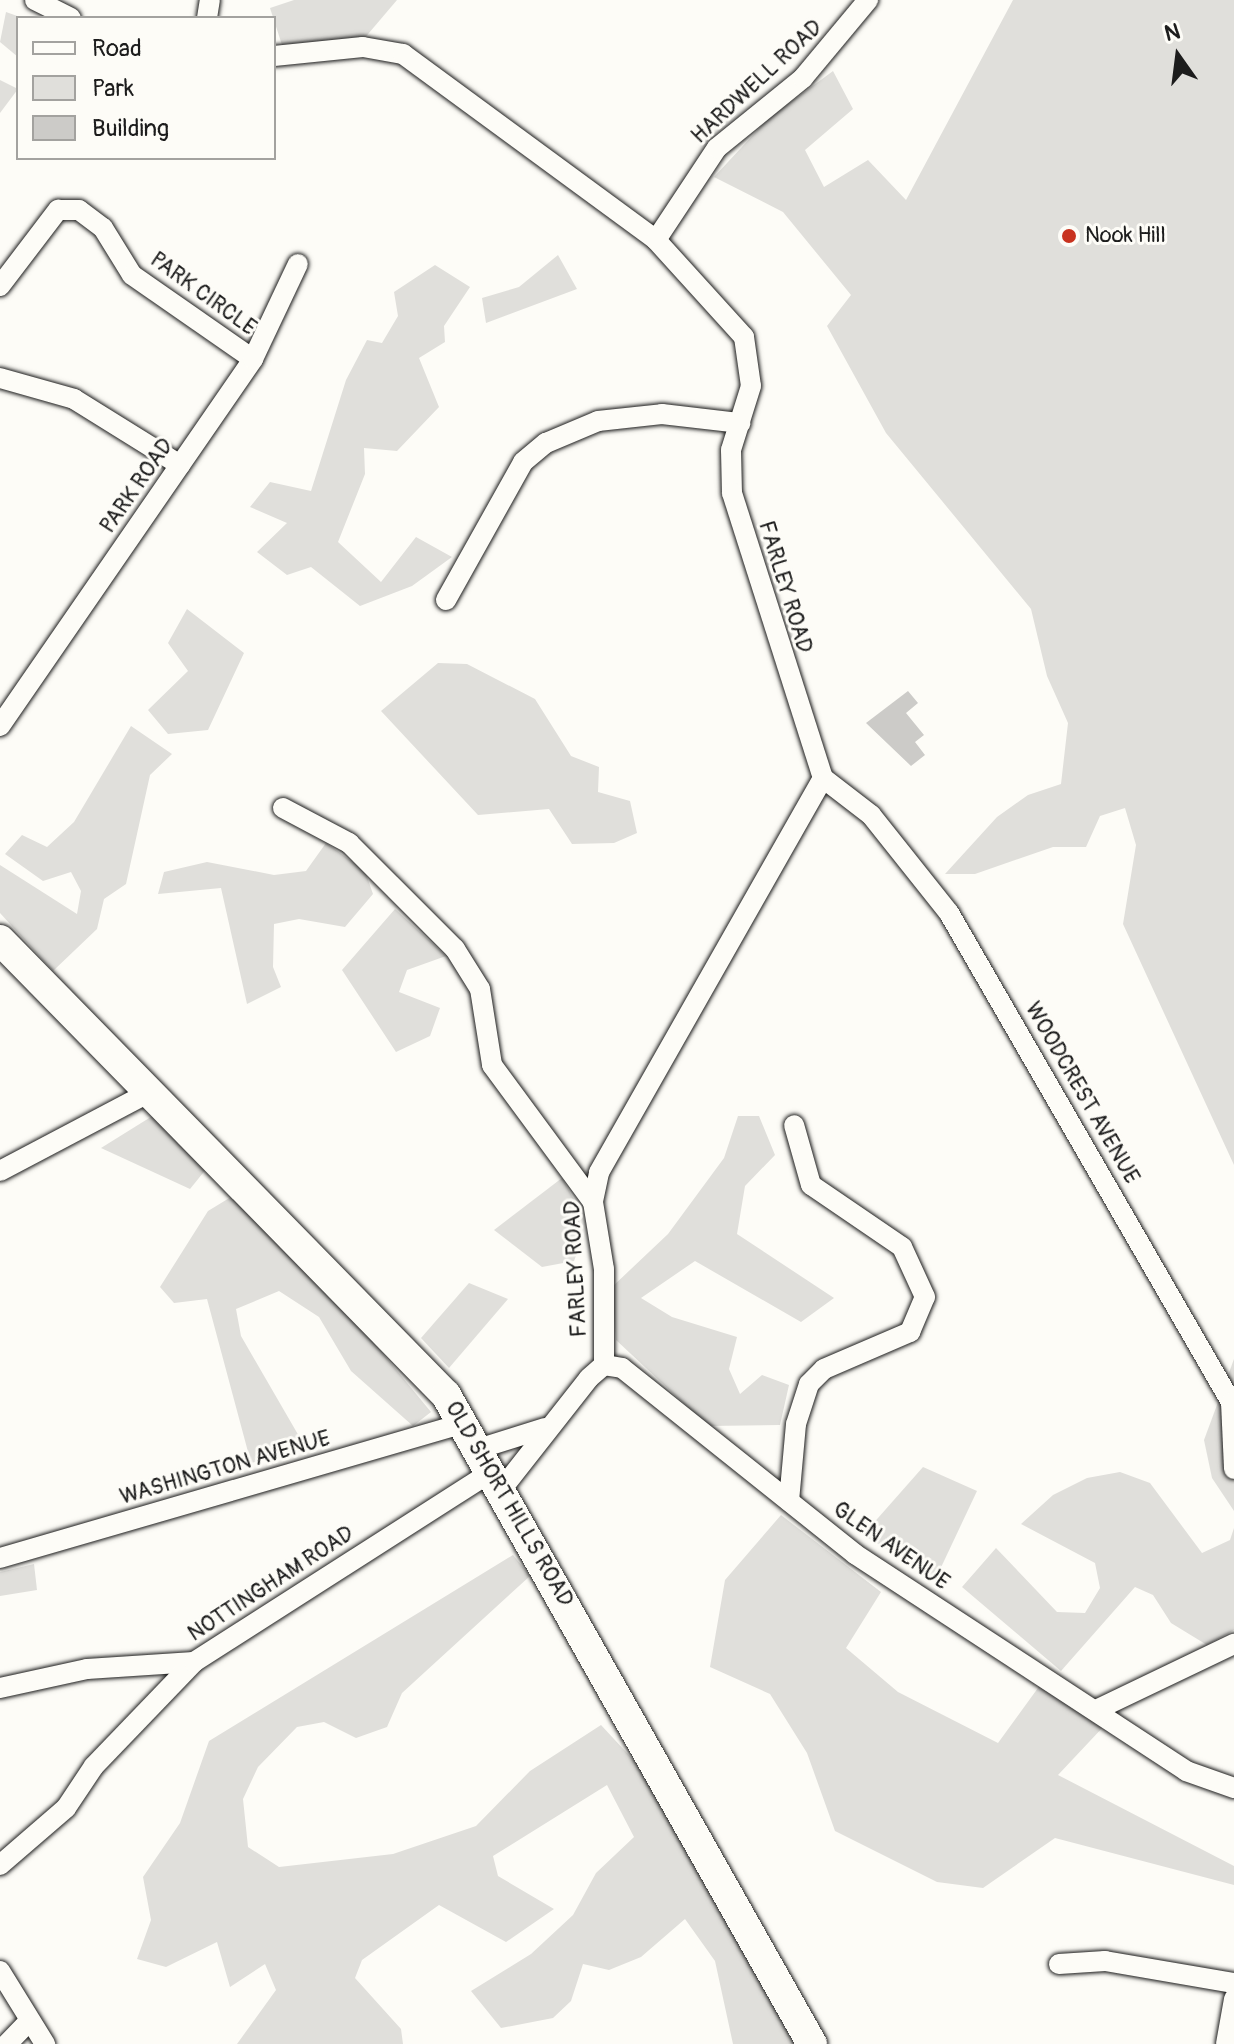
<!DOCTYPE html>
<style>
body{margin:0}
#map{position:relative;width:1234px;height:2044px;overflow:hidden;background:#fdfcf7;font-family:Pangolin,sans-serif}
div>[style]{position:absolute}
.green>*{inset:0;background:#e0dfdb}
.building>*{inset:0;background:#cccbc8}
.roads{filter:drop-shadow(0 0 2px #1c1c1c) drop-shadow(0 0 2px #1c1c1c)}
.minor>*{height:20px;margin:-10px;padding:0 10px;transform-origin:10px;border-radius:10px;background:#fdfcf7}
.primary>*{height:30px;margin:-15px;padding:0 15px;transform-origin:15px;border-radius:15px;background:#fdfcf7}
.dots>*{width:22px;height:22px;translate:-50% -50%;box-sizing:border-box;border:4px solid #fdfcf7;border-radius:50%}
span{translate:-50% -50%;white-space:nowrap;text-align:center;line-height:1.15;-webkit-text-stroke:6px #fdfcf7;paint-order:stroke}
.street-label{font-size:22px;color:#1c1c1c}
.poi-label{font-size:22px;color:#1c1c1c}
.left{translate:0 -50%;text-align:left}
.legend{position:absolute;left:16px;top:16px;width:260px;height:144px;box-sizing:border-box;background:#fdfcf7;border:2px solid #a3a29f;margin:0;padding:10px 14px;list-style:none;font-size:24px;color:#1c1c1c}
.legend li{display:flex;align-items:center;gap:16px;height:40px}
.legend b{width:40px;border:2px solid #a3a29f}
.north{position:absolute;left:1138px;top:16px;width:80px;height:80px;-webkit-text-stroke:6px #fdfcf7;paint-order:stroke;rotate:346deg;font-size:22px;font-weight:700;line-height:32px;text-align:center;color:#1c1c1c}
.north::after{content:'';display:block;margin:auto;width:28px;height:36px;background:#1c1c1c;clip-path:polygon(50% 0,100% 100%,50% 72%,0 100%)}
</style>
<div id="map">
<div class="green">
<i style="clip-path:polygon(294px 0,397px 0,363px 40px,282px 45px,270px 8px)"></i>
<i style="clip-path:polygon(1013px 0,1234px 0,1234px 1165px,1123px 924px,1136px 845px,1125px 808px,1100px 816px,1086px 847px,1053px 847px,975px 874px,945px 874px,997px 817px,1028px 795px,1061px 784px,1068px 723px,1047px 676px,1031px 609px,886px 433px,827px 326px,851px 295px,783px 212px,714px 177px,768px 119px,833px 71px,853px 109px,805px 150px,824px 187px,868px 160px,906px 200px)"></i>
<i style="clip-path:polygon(6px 12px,23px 18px,18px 57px,0 42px)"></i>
<i style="clip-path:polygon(0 80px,18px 89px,0 113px)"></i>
<i style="clip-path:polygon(558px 255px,577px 289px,486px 323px,482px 298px,519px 287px)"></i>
<i style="clip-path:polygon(435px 265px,470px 287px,444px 326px,445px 342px,419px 358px,439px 407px,397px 451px,364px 448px,365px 474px,338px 542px,381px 582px,416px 537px,452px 557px,412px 586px,360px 606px,311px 567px,287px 575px,257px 552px,287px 523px,250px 507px,270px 482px,311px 491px,346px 380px,367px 340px,382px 343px,398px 316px,394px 292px)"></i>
<i style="clip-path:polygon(187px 609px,244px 653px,208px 730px,168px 734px,148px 710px,188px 671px,168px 643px)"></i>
<i style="clip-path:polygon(438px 663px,467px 664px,535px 699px,571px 756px,599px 767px,598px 792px,630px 801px,637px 833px,614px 843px,572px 844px,549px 809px,478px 815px,381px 711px)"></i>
<i style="clip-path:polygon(131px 726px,172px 754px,150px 775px,126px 884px,104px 899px,97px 929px,53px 971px,0 913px,0 865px,77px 914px,81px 891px,71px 872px,43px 881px,5px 854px,22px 835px,47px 847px,74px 822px)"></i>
<i style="clip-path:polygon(326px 843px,365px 871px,373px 894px,345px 927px,299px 919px,274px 924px,273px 967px,281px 987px,247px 1004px,221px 888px,158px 894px,164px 872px,207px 862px,274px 875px,306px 871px)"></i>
<i style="clip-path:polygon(395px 909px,446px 956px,407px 970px,399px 992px,440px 1008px,430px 1036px,396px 1052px,342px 970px)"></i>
<i style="clip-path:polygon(154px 1115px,207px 1168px,190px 1189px,101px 1148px)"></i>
<i style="clip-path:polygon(738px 1116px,759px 1116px,775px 1155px,745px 1186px,737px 1234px,834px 1298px,801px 1322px,695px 1261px,641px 1298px,672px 1317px,737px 1337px,729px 1369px,740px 1394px,762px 1375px,789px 1385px,780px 1425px,708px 1426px,616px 1340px,612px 1287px,668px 1234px,724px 1158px)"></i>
<i style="clip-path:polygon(562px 1178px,577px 1205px,582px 1240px,574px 1261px,542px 1267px,494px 1230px)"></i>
<i style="clip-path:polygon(231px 1197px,342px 1304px,431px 1412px,413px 1426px,351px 1371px,319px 1317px,279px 1291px,236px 1309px,241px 1336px,307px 1450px,251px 1463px,207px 1299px,174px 1303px,160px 1287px,208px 1211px)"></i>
<i style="clip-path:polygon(469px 1283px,508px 1299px,449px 1368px,421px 1338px)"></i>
<i style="clip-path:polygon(1234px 1359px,1234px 1511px,1212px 1478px,1204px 1440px)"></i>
<i style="clip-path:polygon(923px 1467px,977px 1491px,936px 1578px,863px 1535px)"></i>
<i style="clip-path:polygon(1120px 1472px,1150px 1483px,1202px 1553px,1230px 1540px,1234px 1528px,1234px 1630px,1207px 1645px,1171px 1623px,1153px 1595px,1135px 1587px,1061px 1671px,962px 1587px,996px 1548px,1057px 1612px,1085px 1613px,1100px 1588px,1095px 1563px,1021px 1524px,1053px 1495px,1087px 1478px)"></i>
<i style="clip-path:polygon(781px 1515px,881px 1592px,846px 1648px,898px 1692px,998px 1743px,1043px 1681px,1105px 1725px,1058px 1775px,1234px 1866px,1234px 1885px,1055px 1838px,983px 1888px,937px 1882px,835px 1831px,807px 1753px,770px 1694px,710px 1667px,725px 1580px)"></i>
<i style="clip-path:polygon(513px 1555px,530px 1576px,402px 1693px,387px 1727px,356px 1738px,324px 1722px,297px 1727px,258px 1767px,243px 1799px,248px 1847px,279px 1867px,393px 1854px,476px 1826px,530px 1771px,601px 1725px,652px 1780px,795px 2044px,733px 2044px,715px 1961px,685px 1919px,641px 1957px,609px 1970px,583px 1964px,571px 2001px,553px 2018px,501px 2028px,471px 1991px,531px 1954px,573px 1915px,596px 1873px,634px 1837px,607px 1785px,493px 1856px,498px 1876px,554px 1909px,506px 1942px,439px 1905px,362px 1960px,355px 1978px,401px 2029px,403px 2044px,237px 2044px,276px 1990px,265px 1964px,230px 1987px,217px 1942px,166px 1967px,137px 1959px,151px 1920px,143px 1877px,180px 1823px,209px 1741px)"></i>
<i style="clip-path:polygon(34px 1564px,37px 1590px,0 1596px,0 1572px)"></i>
</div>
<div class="building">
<i style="clip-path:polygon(908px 691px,918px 703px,906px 713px,924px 735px,915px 742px,925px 755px,911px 766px,866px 723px)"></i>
</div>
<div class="roads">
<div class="minor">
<i style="left:35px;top:0;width:40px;rotate:26.6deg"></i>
<i style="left:207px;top:18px;width:18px;rotate:-81deg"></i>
<i style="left:274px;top:56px;width:89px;rotate:-5.8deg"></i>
<i style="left:363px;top:47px;width:41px;rotate:9.9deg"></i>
<i style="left:403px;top:54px;width:314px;rotate:36.3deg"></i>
<i style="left:656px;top:240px;width:131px;rotate:47.8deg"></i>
<i style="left:744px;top:337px;width:49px;rotate:81.9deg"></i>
<i style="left:751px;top:386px;width:67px;rotate:107.4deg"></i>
<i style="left:731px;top:450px;width:43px;rotate:88.7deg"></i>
<i style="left:732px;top:493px;width:299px;rotate:72.3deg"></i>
<i style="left:823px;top:778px;width:454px;rotate:119.6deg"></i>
<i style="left:599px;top:1173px;width:30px;rotate:102deg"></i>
<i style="left:593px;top:1202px;width:68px;rotate:80.7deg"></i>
<i style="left:604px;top:1269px;width:96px;rotate:90deg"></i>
<i style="left:656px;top:240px;width:110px;rotate:-56.5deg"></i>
<i style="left:717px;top:148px;width:111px;rotate:-39.1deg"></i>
<i style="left:803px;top:78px;width:102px;rotate:-50.2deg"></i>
<i style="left:0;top:286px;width:96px;rotate:-52.7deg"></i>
<i style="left:58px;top:210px;width:21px"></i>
<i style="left:79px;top:210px;width:30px;rotate:37deg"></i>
<i style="left:103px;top:228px;width:55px;rotate:58.3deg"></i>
<i style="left:132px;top:275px;width:147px;rotate:34.8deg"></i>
<i style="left:0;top:378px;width:77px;rotate:15.8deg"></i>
<i style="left:74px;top:399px;width:125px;rotate:31.9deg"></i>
<i style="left:446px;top:600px;width:158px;rotate:-60.8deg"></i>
<i style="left:523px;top:462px;width:30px;rotate:-40deg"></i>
<i style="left:546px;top:443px;width:56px;rotate:-22.9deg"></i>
<i style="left:598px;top:421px;width:64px;rotate:-6.2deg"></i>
<i style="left:662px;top:414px;width:79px;rotate:6.6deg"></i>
<i style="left:0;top:726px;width:446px;rotate:-55.4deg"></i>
<i style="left:253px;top:359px;width:105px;rotate:-64.7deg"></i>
<i style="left:823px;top:778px;width:61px;rotate:37.6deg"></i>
<i style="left:871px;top:815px;width:125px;rotate:51.5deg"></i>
<i style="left:949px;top:913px;width:564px;rotate:60.03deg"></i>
<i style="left:1231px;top:1402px;width:67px;rotate:87.4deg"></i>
<i style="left:283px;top:808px;width:75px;rotate:27.9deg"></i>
<i style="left:349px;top:843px;width:150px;rotate:45deg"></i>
<i style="left:455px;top:949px;width:47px;rotate:58deg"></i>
<i style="left:480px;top:989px;width:77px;rotate:81deg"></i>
<i style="left:492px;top:1065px;width:170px;rotate:53.6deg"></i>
<i style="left:0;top:1171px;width:172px;rotate:-27.8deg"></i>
<i style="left:478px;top:1449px;width:70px;rotate:-17.4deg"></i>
<i style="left:501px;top:1490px;width:142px;rotate:-51.8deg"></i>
<i style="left:589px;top:1378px;width:20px;rotate:-41deg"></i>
<i style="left:604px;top:1365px;width:18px;rotate:9deg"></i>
<i style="left:622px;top:1368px;width:298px;rotate:38.6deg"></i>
<i style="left:855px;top:1554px;width:396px;rotate:33.2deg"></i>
<i style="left:1186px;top:1771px;width:51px;rotate:19.5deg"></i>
<i style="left:789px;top:1501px;width:77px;rotate:-84.8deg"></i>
<i style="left:796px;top:1424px;width:42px;rotate:-72deg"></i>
<i style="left:809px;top:1384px;width:21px;rotate:-45deg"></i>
<i style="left:824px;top:1369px;width:94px;rotate:-23.3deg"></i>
<i style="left:910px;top:1332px;width:38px;rotate:-67deg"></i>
<i style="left:925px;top:1297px;width:55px;rotate:-114.7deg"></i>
<i style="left:902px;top:1247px;width:110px;rotate:-145.7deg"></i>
<i style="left:811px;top:1185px;width:62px;rotate:-105.8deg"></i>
<i style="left:0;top:1558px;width:483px;rotate:-16.2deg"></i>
<i style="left:0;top:1688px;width:89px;rotate:-12.3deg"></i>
<i style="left:87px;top:1669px;width:107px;rotate:-3.7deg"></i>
<i style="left:1096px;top:1710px;width:153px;rotate:-25.6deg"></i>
<i style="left:0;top:1865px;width:87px;rotate:-40.8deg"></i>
<i style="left:66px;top:1808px;width:50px;rotate:-56.3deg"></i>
<i style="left:94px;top:1766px;width:144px;rotate:-46.1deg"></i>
<i style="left:194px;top:1662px;width:353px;rotate:-32.6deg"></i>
<i style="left:1059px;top:1964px;width:46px;rotate:-3.7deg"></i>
<i style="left:1105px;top:1961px;width:131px;rotate:9.7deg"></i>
<i style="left:0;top:1971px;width:86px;rotate:58.3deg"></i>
<i style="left:7px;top:2044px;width:32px;rotate:-46deg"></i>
<i style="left:1226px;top:2044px;width:46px;rotate:-79.9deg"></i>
</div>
<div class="primary">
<i style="left:0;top:940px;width:637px;rotate:45.57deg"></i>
<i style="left:446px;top:1395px;width:745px;rotate:60.58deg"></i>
</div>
</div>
<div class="dots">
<i style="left:1069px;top:236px;background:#c8321e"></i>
</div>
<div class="street-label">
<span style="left:757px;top:82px;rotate:-43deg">HARDWELL ROAD</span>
<span style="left:203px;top:294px;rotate:36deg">PARK CIRCLE</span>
<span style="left:137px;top:486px;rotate:-55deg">PARK ROAD</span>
<span style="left:785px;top:587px;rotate:73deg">FARLEY ROAD</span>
<span style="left:1082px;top:1093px;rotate:60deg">WOODCREST AVENUE</span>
<span style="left:576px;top:1269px;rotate:-93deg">FARLEY ROAD</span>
<span style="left:225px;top:1468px;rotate:-16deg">WASHINGTON AVENUE</span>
<span style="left:509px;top:1504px;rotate:60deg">OLD SHORT HILLS ROAD</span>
<span style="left:891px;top:1546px;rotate:35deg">GLEN AVENUE</span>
<span style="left:271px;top:1584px;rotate:-33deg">NOTTINGHAM ROAD</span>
</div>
<div class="poi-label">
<span class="left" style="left:1085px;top:236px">Nook Hill</span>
</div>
<ul class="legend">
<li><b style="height:10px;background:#fdfcf7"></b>Road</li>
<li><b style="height:22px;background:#e0dfdb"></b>Park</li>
<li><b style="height:22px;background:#cccbc8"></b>Building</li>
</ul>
<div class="north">N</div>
</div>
